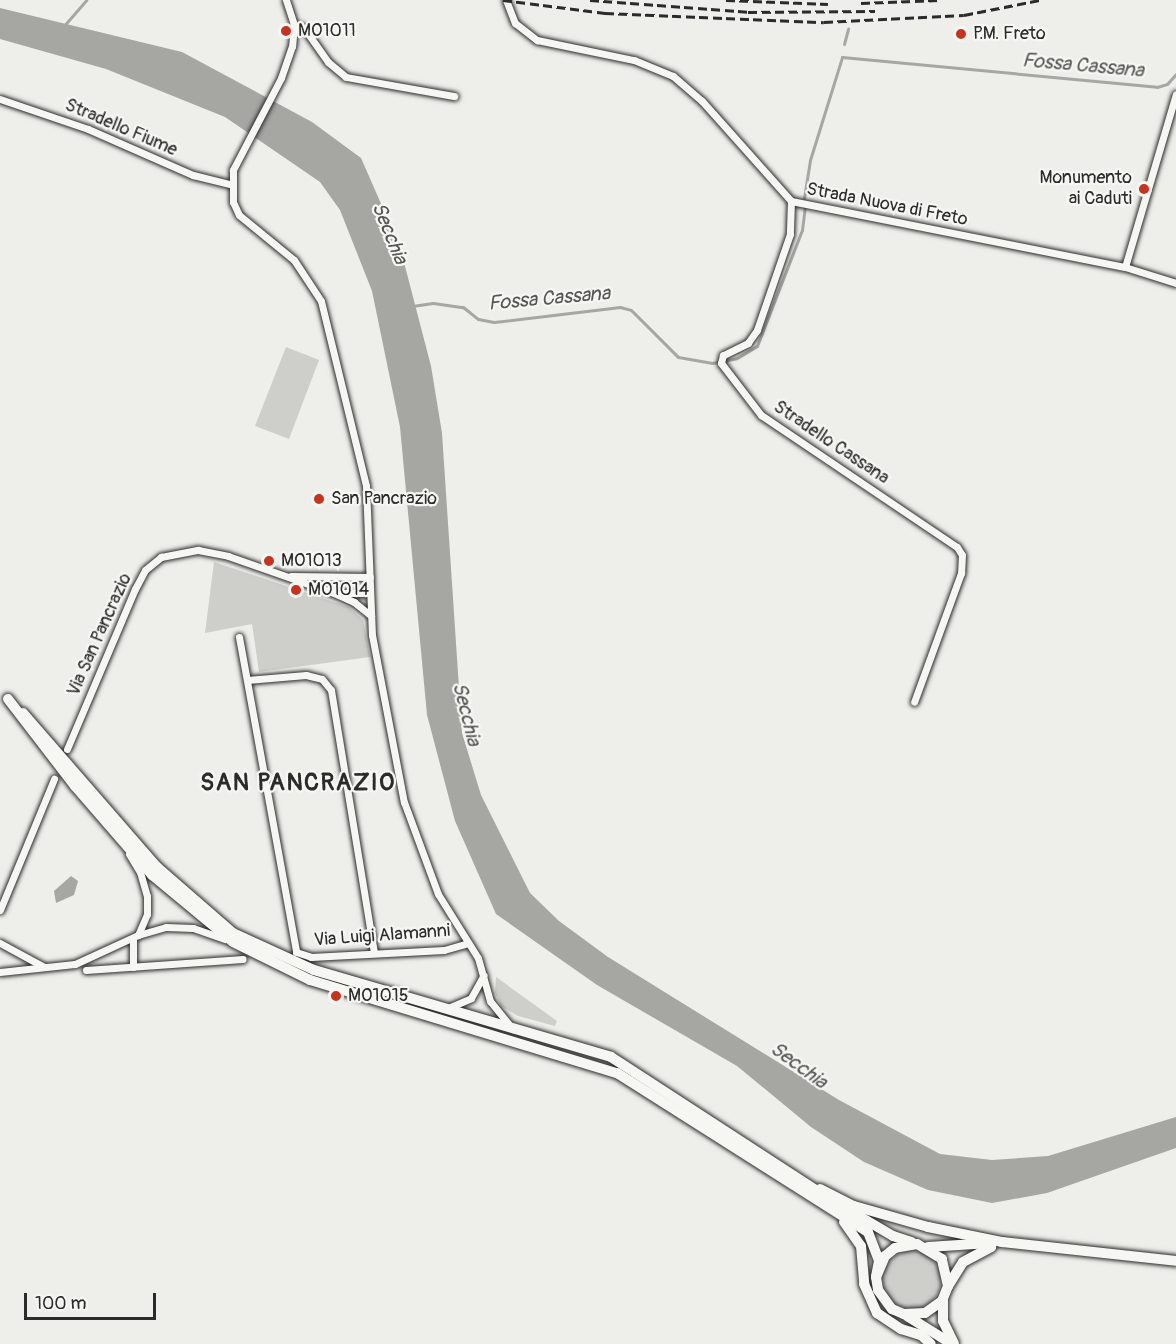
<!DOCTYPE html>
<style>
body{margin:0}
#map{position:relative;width:1176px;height:1344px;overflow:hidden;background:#eeeeea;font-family:Pangolin,sans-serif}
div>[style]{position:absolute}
.green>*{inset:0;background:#cececa}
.round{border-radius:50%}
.water>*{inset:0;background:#a6a6a3}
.stream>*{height:3px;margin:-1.5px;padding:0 1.5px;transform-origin:1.5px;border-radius:1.5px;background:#a6a6a3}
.roads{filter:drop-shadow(0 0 2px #2b2b2b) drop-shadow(0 0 2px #2b2b2b)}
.minor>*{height:7px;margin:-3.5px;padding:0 3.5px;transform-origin:3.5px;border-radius:3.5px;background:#f6f6f2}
.secondary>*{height:10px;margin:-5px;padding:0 5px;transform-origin:5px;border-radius:5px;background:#f6f6f2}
.primary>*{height:10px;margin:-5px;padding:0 5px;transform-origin:5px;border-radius:5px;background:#f6f6f2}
.rail>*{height:3px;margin-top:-1.5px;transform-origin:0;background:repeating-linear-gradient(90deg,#2b2b2b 0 9px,transparent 0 13.5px)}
.dots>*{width:16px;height:16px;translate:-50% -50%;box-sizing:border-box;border:3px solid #f6f6f2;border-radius:50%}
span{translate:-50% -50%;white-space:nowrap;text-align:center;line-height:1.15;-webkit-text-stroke:4.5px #f6f6f2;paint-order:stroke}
.poi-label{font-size:18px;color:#2b2b2b}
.left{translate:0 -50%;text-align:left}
.right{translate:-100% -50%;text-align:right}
.street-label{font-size:18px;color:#2b2b2b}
.water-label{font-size:20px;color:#565655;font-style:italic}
.district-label{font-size:24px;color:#2b2b2b;font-weight:700;letter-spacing:1.5px}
.scale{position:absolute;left:24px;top:1293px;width:132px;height:27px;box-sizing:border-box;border:3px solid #2b2b2b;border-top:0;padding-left:8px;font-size:18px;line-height:21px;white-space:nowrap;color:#2b2b2b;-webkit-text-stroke:4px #f6f6f2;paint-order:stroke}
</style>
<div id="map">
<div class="green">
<i style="clip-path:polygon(286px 347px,319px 360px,289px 439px,255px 426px)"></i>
<i style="clip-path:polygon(214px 562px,349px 607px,363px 620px,370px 657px,259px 672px,252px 624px,205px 633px)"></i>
<i style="clip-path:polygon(496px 977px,557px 1021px,555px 1026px,518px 1016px,501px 1006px,495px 993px)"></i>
<i class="round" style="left:883px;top:1251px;width:58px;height:58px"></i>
</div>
<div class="water">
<i style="clip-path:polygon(0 8px,182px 52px,312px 122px,361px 158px,400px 247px,431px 366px,442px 433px,462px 733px,481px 795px,530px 893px,559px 921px,608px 957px,839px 1100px,940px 1154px,992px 1160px,1048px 1156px,1176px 1117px,1176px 1148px,1047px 1193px,992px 1203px,928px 1190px,864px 1162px,811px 1127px,737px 1066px,597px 985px,496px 914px,455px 821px,427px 715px,400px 427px,372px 291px,340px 210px,320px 182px,225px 117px,106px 69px,0 39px)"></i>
<i style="clip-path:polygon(71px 876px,78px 881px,74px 895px,56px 903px,54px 891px)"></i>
</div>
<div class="stream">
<i style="left:62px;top:28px;width:37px;rotate:-49deg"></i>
<i style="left:844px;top:44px;width:16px;rotate:-75deg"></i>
<i style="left:804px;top:198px;width:38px;rotate:-81deg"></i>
<i style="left:810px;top:160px;width:108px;rotate:-72.7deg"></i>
<i style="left:842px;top:57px;width:316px;rotate:5.4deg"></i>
<i style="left:1157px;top:87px;width:10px;rotate:-17deg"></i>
<i style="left:1167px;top:84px;width:13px;rotate:-48deg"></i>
<i style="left:412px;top:306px;width:21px;rotate:-8deg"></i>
<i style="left:433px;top:303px;width:30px;rotate:8deg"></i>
<i style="left:463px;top:307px;width:19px;rotate:39deg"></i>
<i style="left:478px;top:319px;width:16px;rotate:11deg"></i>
<i style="left:494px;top:322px;width:127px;rotate:-6.8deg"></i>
<i style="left:620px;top:307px;width:11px;rotate:15deg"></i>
<i style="left:631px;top:310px;width:66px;rotate:45deg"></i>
<i style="left:678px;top:357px;width:35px;rotate:10deg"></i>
<i style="left:712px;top:363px;width:25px;rotate:-11deg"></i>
<i style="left:737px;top:358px;width:23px;rotate:-31deg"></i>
<i style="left:757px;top:346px;width:14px;rotate:-69deg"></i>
<i style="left:762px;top:333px;width:110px;rotate:-68.8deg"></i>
<i style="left:802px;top:230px;width:24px;rotate:-83deg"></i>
</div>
<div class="roads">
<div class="minor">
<i style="left:286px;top:0;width:26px;rotate:72deg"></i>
<i style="left:294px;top:25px;width:21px;rotate:95deg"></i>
<i style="left:292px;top:46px;width:34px;rotate:109deg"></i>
<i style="left:281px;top:78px;width:104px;rotate:117.6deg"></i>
<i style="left:233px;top:170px;width:32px;rotate:90deg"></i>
<i style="left:233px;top:202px;width:14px;rotate:65deg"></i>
<i style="left:239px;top:215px;width:71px;rotate:39.3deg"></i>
<i style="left:294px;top:260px;width:49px;rotate:56.6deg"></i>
<i style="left:321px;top:301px;width:190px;rotate:76.3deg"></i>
<i style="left:366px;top:486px;width:149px;rotate:87.7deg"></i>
<i style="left:372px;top:635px;width:170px;rotate:79.2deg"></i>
<i style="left:404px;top:802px;width:98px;rotate:69.7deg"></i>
<i style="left:438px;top:894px;width:75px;rotate:58deg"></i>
<i style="left:478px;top:958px;width:45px;rotate:74.4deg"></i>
<i style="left:490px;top:1001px;width:36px;rotate:51deg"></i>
<i style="left:506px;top:0;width:25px;rotate:69deg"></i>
<i style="left:515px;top:23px;width:28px;rotate:38deg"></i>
<i style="left:537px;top:40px;width:99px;rotate:11.7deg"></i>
<i style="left:634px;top:60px;width:42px;rotate:22.3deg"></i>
<i style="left:673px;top:76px;width:38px;rotate:41deg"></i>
<i style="left:702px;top:101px;width:134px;rotate:48.3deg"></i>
<i style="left:791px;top:201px;width:340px;rotate:11.2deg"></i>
<i style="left:1125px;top:267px;width:53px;rotate:17.4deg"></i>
<i style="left:294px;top:25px;width:10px;rotate:17deg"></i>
<i style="left:304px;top:28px;width:42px;rotate:54.8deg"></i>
<i style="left:328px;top:62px;width:23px;rotate:40deg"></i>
<i style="left:346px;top:77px;width:110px;rotate:10deg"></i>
<i style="left:0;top:99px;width:93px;rotate:18.8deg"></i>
<i style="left:88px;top:129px;width:115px;rotate:23.7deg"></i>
<i style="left:193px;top:175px;width:38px;rotate:14deg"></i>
<i style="left:791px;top:201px;width:33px;rotate:92deg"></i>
<i style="left:790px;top:234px;width:102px;rotate:109deg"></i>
<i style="left:757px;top:330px;width:16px;rotate:125deg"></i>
<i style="left:748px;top:343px;width:28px;rotate:154deg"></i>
<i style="left:723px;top:355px;width:8px;rotate:104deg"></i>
<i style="left:721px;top:363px;width:66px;rotate:52.4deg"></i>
<i style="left:761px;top:415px;width:236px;rotate:34deg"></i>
<i style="left:957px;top:547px;width:9px;rotate:58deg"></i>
<i style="left:962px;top:555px;width:18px;rotate:93deg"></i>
<i style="left:961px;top:573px;width:137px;rotate:110deg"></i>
<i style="left:1125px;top:267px;width:180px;rotate:-73.6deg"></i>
<i style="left:291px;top:576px;width:79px;rotate:0.7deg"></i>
<i style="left:337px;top:593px;width:33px"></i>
<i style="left:239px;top:637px;width:320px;rotate:79.7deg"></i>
<i style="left:296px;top:952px;width:16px;rotate:18deg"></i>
<i style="left:311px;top:957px;width:133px;rotate:-3deg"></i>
<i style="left:444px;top:950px;width:25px;rotate:-16deg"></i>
<i style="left:247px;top:680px;width:59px;rotate:-4.8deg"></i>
<i style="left:306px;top:675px;width:16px;rotate:14deg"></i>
<i style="left:322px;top:679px;width:14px;rotate:51deg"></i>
<i style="left:331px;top:690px;width:266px;rotate:80.7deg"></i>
<i style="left:67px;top:749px;width:174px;rotate:-67deg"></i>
<i style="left:135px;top:589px;width:21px;rotate:-62deg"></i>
<i style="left:145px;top:570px;width:21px;rotate:-39deg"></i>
<i style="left:161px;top:557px;width:38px;rotate:-11deg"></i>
<i style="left:198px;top:550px;width:31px;rotate:11deg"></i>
<i style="left:228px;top:556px;width:112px;rotate:19.2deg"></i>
<i style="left:334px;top:593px;width:22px;rotate:24deg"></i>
<i style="left:354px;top:602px;width:22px;rotate:39deg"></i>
<i style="left:129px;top:854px;width:21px;rotate:59deg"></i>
<i style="left:140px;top:872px;width:25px;rotate:74deg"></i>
<i style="left:147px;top:896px;width:18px;rotate:90deg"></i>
<i style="left:147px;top:914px;width:23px;rotate:113deg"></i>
<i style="left:0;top:910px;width:142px;rotate:-67.6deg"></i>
<i style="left:0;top:943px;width:50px;rotate:28.6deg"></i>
<i style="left:133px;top:967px;width:29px;rotate:-90deg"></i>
<i style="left:86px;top:970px;width:157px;rotate:-4deg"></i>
<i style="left:0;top:972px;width:75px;rotate:-6.1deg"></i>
<i style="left:75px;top:964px;width:69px;rotate:-24.7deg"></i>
<i style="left:138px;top:935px;width:29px;rotate:-16deg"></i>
<i style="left:166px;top:927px;width:27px;rotate:2deg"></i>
<i style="left:193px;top:928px;width:34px;rotate:19deg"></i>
<i style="left:448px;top:1008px;width:25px;rotate:-23deg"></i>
<i style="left:471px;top:998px;width:26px;rotate:-61deg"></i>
</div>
<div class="secondary">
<i style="left:820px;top:1189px;width:38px;rotate:27deg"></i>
<i style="left:854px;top:1206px;width:77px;rotate:15.8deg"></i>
<i style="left:928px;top:1227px;width:76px;rotate:11.5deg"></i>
<i style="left:1002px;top:1242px;width:175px;rotate:6.2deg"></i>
<i style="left:928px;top:1247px;width:62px;rotate:-3.7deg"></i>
<i style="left:948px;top:1286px;width:28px;rotate:-58deg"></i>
<i style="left:963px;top:1262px;width:32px;rotate:-28deg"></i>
</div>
<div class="primary">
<i style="left:8px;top:699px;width:110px;rotate:52.4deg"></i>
<i style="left:75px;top:786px;width:118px;rotate:49.1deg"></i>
<i style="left:152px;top:875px;width:105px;rotate:39.6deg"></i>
<i style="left:233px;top:942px;width:86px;rotate:26.3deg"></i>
<i style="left:310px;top:980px;width:321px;rotate:16.9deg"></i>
<i style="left:617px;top:1073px;width:297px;rotate:32.4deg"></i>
<i style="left:868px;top:1232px;width:31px;rotate:69deg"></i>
<i style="left:879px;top:1261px;width:16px;rotate:101deg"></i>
<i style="left:876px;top:1277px;width:13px;rotate:81deg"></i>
<i style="left:878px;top:1290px;width:24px;rotate:54deg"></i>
<i style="left:892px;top:1309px;width:13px;rotate:23deg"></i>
<i style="left:904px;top:1314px;width:21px;rotate:-3deg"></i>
<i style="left:925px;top:1313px;width:21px;rotate:-35deg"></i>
<i style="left:942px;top:1301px;width:16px;rotate:-68deg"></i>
<i style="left:948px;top:1286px;width:28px;rotate:-103deg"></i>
<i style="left:942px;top:1259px;width:29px;rotate:-149deg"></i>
<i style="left:917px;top:1244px;width:22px;rotate:170deg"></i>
<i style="left:895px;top:1248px;width:13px;rotate:141deg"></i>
<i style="left:885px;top:1256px;width:23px;rotate:113deg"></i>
<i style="left:23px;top:713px;width:204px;rotate:49deg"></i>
<i style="left:157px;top:867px;width:101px;rotate:41deg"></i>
<i style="left:233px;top:933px;width:89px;rotate:24.6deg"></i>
<i style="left:314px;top:970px;width:309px;rotate:16.3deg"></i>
<i style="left:611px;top:1057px;width:261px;rotate:33deg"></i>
<i style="left:830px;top:1199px;width:73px;rotate:30.4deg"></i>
<i style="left:893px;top:1236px;width:20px;rotate:18deg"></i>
<i style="left:844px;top:1222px;width:29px;rotate:55deg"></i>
<i style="left:861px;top:1246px;width:38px;rotate:85deg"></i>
<i style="left:864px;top:1284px;width:32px;rotate:66deg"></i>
<i style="left:877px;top:1313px;width:29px;rotate:34deg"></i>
<i style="left:901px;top:1329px;width:21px;rotate:17deg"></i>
<i style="left:921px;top:1335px;width:13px;rotate:42deg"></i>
<i style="left:943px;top:1299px;width:22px;rotate:90deg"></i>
<i style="left:943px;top:1321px;width:25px;rotate:64deg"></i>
<i style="left:907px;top:1316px;width:53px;rotate:31.9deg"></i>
</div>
</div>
<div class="rail">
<i style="left:503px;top:0;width:103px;rotate:7.3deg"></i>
<i style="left:605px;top:13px;width:219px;rotate:2.4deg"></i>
<i style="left:824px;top:22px;width:140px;rotate:-2.9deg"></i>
<i style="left:964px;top:15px;width:77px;rotate:-11.2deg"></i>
<i style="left:590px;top:0;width:158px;rotate:4.3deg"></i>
<i style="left:748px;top:12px;width:127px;rotate:-0.5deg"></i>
<i style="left:726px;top:0;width:102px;rotate:2.2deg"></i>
<i style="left:861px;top:3px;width:79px;rotate:-2.2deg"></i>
</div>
<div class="dots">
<i style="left:286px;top:31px;background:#c8321e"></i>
<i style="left:961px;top:34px;background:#c8321e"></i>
<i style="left:1144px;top:189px;background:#c8321e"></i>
<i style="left:319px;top:499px;background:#c8321e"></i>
<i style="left:269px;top:561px;background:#c8321e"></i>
<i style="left:296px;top:590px;background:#c8321e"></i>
<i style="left:336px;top:996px;background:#c8321e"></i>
</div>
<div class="poi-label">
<span class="left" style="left:298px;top:31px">MO1011</span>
<span class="left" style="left:973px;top:34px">P.M. Freto</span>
<span class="right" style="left:1132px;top:189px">Monumento<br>ai Caduti</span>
<span class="left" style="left:331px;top:499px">San Pancrazio</span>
<span class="left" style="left:281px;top:561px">MO1013</span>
<span class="left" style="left:308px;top:590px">MO1014</span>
<span class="left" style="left:348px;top:996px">MO1015</span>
</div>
<div class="street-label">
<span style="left:121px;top:128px;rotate:23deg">Stradello Fiume</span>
<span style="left:887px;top:205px;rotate:11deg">Strada Nuova di Freto</span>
<span style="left:831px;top:443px;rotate:34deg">Stradello Cassana</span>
<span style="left:100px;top:635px;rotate:-66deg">Via San Pancrazio</span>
<span style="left:382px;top:936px;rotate:-4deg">Via Luigi Alamanni</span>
</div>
<div class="water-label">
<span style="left:1083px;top:65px;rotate:5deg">Fossa Cassana</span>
<span style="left:390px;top:233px;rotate:68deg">Secchia</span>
<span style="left:549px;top:298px;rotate:-5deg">Fossa Cassana</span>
<span style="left:467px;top:714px;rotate:76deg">Secchia</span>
<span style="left:799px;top:1065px;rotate:36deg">Secchia</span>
</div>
<div class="district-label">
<span style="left:298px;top:783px">SAN PANCRAZIO</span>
</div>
<div class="scale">100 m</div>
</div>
